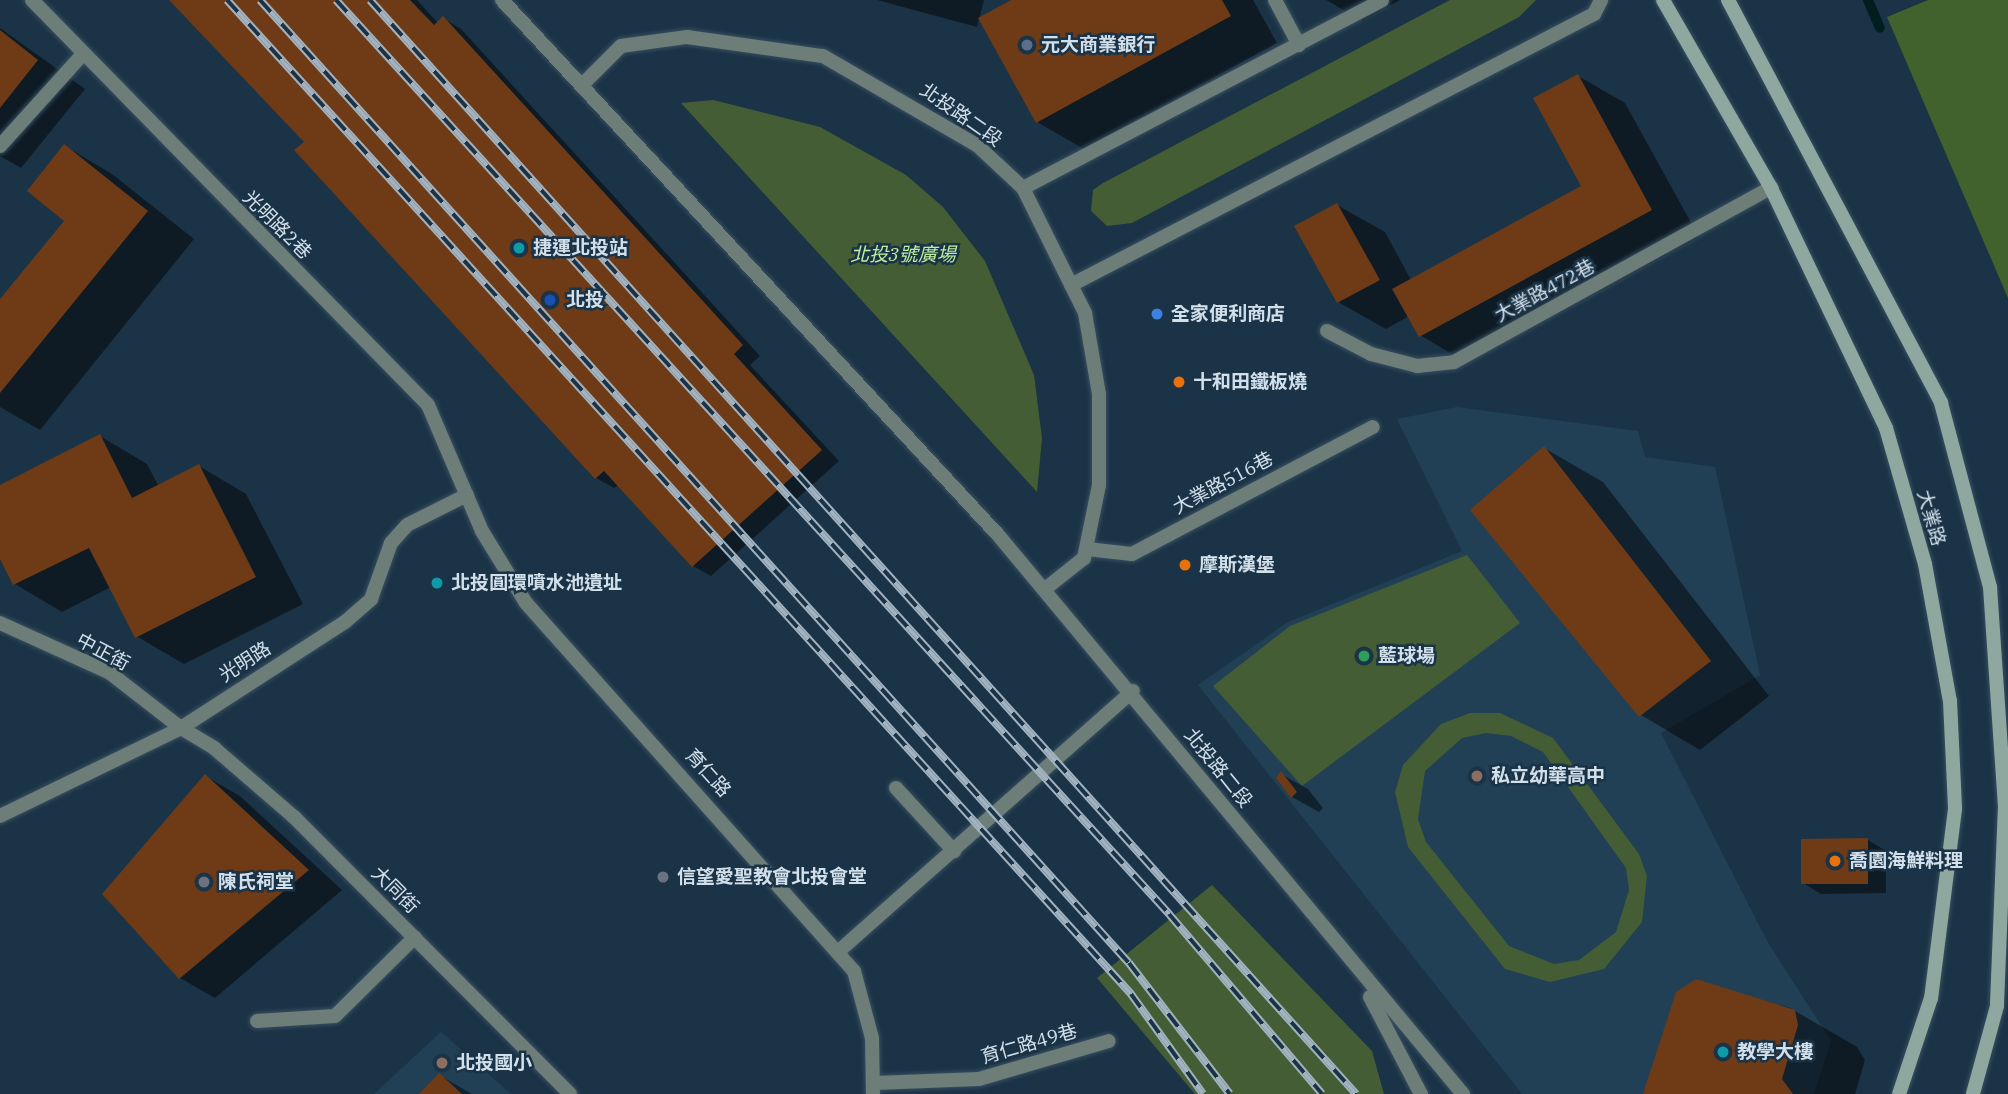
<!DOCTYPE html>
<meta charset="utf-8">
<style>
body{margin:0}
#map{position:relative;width:2008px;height:1094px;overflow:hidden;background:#1b3346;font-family:"IBM Plex Serif","Noto Sans TC",serif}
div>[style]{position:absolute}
.built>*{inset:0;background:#214056}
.green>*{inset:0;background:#445d34}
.forest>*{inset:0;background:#41612d}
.shadow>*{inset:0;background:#0007}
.stream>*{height:10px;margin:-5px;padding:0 5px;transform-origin:5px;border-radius:5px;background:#011e1f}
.building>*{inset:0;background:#6e3b16}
.roads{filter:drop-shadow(0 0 2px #384f61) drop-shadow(0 0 2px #384f61)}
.service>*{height:14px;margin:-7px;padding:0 7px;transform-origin:7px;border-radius:7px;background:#6d7d78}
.minor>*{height:14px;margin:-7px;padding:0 7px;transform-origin:7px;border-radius:7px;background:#6d7d78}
.tertiary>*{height:14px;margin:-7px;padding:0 7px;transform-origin:7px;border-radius:7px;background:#6d7d78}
.secondary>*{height:14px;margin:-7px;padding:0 7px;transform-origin:7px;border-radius:7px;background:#8fa89f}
.rail>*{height:8px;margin-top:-4px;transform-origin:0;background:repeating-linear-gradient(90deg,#1b3346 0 16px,#a1b2c0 0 32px);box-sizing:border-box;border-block:2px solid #a1b2c0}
.dots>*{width:19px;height:19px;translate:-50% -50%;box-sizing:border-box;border:4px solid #1b3346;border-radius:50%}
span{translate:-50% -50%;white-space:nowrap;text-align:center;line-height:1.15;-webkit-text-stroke:5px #1b3346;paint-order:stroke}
.poi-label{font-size:19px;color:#d2e0ec;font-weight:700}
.left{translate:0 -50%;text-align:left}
.street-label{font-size:19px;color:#d2e0ec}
.park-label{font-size:19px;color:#bdef9f;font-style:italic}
</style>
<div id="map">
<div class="built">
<i style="clip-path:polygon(1457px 407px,1638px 431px,1645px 457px,1715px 467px,1760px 675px,1661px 733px,1767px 941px,1831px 1041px,1814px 1094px,1522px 1094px,1198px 685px,1288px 622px,1462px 551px,1397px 419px)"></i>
<i style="clip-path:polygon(441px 1032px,511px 1094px,374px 1094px)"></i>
</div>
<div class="green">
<i style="clip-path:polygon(1450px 0,1536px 0,1519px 17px,1132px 223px,1107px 226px,1091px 211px,1093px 190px,1103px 183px)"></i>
<i style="clip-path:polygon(713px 100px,820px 127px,906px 175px,943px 207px,985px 261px,1034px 375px,1042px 438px,1037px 492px,681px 103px)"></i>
<i style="clip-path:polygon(1467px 555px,1520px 623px,1302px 786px,1213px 686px,1290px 626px)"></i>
<i style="clip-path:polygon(evenodd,1470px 713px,1500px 713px,1553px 738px,1639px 854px,1647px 876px,1642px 922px,1604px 969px,1550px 982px,1505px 969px,1408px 847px,1395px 792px,1403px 765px,1441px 724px,1470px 713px,1486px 733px,1511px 736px,1543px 752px,1626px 868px,1629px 890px,1616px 932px,1579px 960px,1554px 964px,1509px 946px,1426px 842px,1418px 819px,1425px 771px,1462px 738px,1486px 733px)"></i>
<i style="clip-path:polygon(1212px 885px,1372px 1051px,1384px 1094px,1195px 1094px,1097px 978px)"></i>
</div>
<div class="forest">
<i style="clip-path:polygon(1928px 0,2008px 0,2008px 298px,1887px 17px)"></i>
</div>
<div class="shadow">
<i style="clip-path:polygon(171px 0,417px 0,438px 23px,443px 18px,461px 29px,760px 356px,750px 365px,839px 461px,711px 576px,693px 566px,619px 484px,614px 488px,596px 478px,307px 142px)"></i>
<i style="clip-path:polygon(877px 0,984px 0,977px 27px)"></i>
<i style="clip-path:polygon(1015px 0,1253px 0,1277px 43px,1084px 149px,1037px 122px)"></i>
<i style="clip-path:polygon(1326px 0,1400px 0,1363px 21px)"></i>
<i style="clip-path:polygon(0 28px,85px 89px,21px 168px,0 156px)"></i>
<i style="clip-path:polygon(1578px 76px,1625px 103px,1699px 237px,1467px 363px,1420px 335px,1409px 316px,1386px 329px,1338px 302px,1337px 205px,1385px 232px,1411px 280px,1583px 187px)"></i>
<i style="clip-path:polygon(65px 146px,112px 174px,194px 239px,40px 430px,0 407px,0 302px,66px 220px)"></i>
<i style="clip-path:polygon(100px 436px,147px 464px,159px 487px,199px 466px,246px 494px,303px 604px,184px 664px,136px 636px,111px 587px,62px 612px,15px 584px,0 555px,0 487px)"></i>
<i style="clip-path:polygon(1544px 448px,1603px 482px,1769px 696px,1700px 750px,1641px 715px)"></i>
<i style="clip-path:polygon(1281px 774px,1308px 789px,1323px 808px,1319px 812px,1292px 797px)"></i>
<i style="clip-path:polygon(205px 776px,240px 796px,342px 890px,215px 998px,180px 978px,105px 894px)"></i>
<i style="clip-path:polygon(1868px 840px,1886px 851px,1886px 893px,1821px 894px,1803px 883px)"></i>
<i style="clip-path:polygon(1696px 981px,1790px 1008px,1857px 1047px,1865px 1060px,1855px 1094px,1645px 1094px)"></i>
<i style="clip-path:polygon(439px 1075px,472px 1094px,422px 1094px)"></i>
</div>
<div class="stream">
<i style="left:1868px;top:0;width:30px;rotate:67deg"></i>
</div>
<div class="building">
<i style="clip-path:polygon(169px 0,410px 0,434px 25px,443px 16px,743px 345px,734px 354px,822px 450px,692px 567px,604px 471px,595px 479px,294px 150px,304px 142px)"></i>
<i style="clip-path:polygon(1011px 0,1222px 0,1231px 16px,1036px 123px,978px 18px)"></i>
<i style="clip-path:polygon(0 30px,38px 60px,0 108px)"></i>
<i style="clip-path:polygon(1578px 74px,1652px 210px,1419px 337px,1392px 289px,1581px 186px,1533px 98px)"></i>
<i style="clip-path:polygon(64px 144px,148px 211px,0 393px,0 299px,64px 221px,27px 191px)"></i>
<i style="clip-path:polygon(1337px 203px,1380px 280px,1337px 303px,1294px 226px)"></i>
<i style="clip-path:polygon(100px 434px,132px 498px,199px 464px,256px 577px,135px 638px,89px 548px,13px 585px,0 559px,0 485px)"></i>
<i style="clip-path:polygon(1544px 446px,1711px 661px,1639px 717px,1470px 510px)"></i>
<i style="clip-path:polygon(1281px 771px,1297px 792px,1291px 798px,1276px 778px)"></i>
<i style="clip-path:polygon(205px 774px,309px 870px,179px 979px,102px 894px)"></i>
<i style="clip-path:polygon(1868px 838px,1868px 884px,1801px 884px,1801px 839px)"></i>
<i style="clip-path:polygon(1696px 979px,1795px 1010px,1798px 1025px,1782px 1079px,1793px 1094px,1643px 1094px,1676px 992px)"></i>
<i style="clip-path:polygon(439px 1073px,462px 1094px,419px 1094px)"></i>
</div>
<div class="roads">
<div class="service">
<i style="left:1275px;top:0;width:51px;rotate:61.9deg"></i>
<i style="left:0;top:146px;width:122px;rotate:-48deg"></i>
<i style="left:1023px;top:188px;width:405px;rotate:-27.6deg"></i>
<i style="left:1071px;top:285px;width:589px;rotate:-27.39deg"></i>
<i style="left:1594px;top:14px;width:16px;rotate:-63deg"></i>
<i style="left:1327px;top:331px;width:50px;rotate:27.6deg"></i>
<i style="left:1371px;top:354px;width:48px;rotate:14.6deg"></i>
<i style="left:1417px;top:366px;width:37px;rotate:-6deg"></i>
<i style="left:1454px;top:362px;width:362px;rotate:-28.8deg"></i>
<i style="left:1087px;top:549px;width:45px;rotate:6.3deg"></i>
<i style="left:1132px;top:554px;width:272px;rotate:-27.8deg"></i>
<i style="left:0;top:623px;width:121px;rotate:24.4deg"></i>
<i style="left:110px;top:673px;width:90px;rotate:37.8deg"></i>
<i style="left:896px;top:788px;width:86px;rotate:47.4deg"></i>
<i style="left:257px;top:1021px;width:78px;rotate:-3.7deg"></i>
<i style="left:335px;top:1016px;width:112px;rotate:-44.6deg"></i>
</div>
<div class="minor">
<i style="left:32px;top:0;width:566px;rotate:45.64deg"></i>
<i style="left:428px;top:405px;width:137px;rotate:66.8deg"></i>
<i style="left:482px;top:531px;width:84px;rotate:58.6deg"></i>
<i style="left:526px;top:603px;width:493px;rotate:48.3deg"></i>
<i style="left:854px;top:971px;width:69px;rotate:75deg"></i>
<i style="left:872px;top:1038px;width:56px;rotate:89deg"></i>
<i style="left:584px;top:83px;width:52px;rotate:-45deg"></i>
<i style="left:621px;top:46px;width:67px;rotate:-7.8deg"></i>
<i style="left:687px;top:37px;width:137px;rotate:8deg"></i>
<i style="left:823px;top:56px;width:179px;rotate:30.1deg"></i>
<i style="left:978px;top:146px;width:62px;rotate:43deg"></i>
<i style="left:1023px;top:188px;width:140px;rotate:63.6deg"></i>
<i style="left:1085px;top:313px;width:82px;rotate:80.2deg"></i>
<i style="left:1099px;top:394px;width:91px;rotate:90deg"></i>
<i style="left:1099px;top:485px;width:75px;rotate:101.6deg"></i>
<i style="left:1084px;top:558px;width:50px;rotate:141.5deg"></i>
<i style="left:181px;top:728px;width:39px;rotate:31deg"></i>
<i style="left:214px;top:748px;width:106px;rotate:40.8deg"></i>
<i style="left:294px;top:817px;width:391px;rotate:45.1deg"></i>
<i style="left:0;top:816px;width:201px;rotate:-25.9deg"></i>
<i style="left:181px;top:728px;width:195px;rotate:-32.9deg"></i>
<i style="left:345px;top:622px;width:35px;rotate:-41deg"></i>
<i style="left:371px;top:599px;width:59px;rotate:-70.3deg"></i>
<i style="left:391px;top:543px;width:24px;rotate:-48deg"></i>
<i style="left:407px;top:525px;width:67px;rotate:-26.6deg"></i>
<i style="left:840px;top:950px;width:391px;rotate:-41.5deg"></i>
<i style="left:875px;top:1083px;width:104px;rotate:-2.2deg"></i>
<i style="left:979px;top:1079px;width:135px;rotate:-16.3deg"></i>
</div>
<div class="tertiary">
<i style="left:502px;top:0;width:731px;rotate:47.16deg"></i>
<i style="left:999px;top:536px;width:726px;rotate:50.26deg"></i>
<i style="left:1370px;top:997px;width:110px;rotate:62.3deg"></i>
</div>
<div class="secondary">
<i style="left:1663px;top:0;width:217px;rotate:60.1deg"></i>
<i style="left:1771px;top:188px;width:266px;rotate:64.4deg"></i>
<i style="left:1886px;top:428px;width:141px;rotate:74deg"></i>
<i style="left:1925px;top:564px;width:139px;rotate:79.7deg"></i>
<i style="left:1950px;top:701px;width:108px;rotate:87.3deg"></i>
<i style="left:1955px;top:809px;width:191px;rotate:97.2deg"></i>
<i style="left:1931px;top:998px;width:101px;rotate:108.4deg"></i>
<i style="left:1728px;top:0;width:456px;rotate:62.1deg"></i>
<i style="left:1941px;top:403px;width:190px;rotate:75.1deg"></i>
<i style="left:1990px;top:587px;width:219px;rotate:86.1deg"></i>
<i style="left:2005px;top:805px;width:201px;rotate:92.3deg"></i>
<i style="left:1997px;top:1006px;width:91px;rotate:105.3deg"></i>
</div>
</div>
<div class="rail">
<i style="left:227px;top:0;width:1344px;rotate:47.71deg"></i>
<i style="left:1131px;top:994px;width:123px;rotate:54.2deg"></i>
<i style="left:260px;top:0;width:1297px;rotate:47.94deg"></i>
<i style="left:1129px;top:963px;width:165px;rotate:52.4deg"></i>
<i style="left:336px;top:0;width:1237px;rotate:47.65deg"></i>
<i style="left:1169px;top:914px;width:236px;rotate:49.6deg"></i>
<i style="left:370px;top:0;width:1473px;rotate:47.97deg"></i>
</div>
<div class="dots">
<i style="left:1027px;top:45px;background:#5c6f8a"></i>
<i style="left:519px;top:248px;background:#0f9aa8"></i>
<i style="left:550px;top:300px;background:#1a4fb4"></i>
<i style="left:1157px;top:314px;background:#3f7fe0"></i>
<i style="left:1179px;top:382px;background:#e8710a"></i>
<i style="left:1185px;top:565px;background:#e8710a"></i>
<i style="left:437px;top:583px;background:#0f9aa8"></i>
<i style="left:1364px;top:656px;background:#2e9e5b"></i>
<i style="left:1477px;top:776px;background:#8d6e63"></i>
<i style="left:1835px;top:861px;background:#e8710a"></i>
<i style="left:663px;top:877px;background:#6b7280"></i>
<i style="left:204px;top:882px;background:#6b7280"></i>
<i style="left:1723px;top:1052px;background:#0f9aa8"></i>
<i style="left:442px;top:1063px;background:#8d6e63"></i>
</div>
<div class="poi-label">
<span class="left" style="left:1041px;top:45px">元大商業銀行</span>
<span class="left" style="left:533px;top:248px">捷運北投站</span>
<span class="left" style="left:566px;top:300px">北投</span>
<span class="left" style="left:1171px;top:314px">全家便利商店</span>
<span class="left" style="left:1193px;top:382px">十和田鐵板燒</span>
<span class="left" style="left:1199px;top:565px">摩斯漢堡</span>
<span class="left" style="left:451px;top:583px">北投圓環噴水池遺址</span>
<span class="left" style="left:1378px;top:656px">藍球場</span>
<span class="left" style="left:1491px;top:776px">私立幼華高中</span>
<span class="left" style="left:1849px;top:861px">喬園海鮮料理</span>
<span class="left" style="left:677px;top:877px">信望愛聖教會北投會堂</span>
<span class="left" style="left:218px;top:882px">陳氏祠堂</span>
<span class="left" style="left:1737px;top:1052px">教學大樓</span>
<span class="left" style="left:456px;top:1063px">北投國小</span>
</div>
<div class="street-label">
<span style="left:961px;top:115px;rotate:35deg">北投路二段</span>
<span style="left:277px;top:225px;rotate:45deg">光明路2巷</span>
<span style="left:1545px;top:291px;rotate:-28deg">大業路472巷</span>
<span style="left:1223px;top:483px;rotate:-28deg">大業路516巷</span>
<span style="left:1931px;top:518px;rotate:74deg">大業路</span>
<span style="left:103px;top:652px;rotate:28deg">中正街</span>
<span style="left:245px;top:662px;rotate:-33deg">光明路</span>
<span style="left:1218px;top:768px;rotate:51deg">北投路二段</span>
<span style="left:708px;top:773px;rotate:48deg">育仁路</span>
<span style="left:395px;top:890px;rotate:45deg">大同街</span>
<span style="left:1029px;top:1044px;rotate:-16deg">育仁路49巷</span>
</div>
<div class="park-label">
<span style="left:903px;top:255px">北投3號廣場</span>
</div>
</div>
